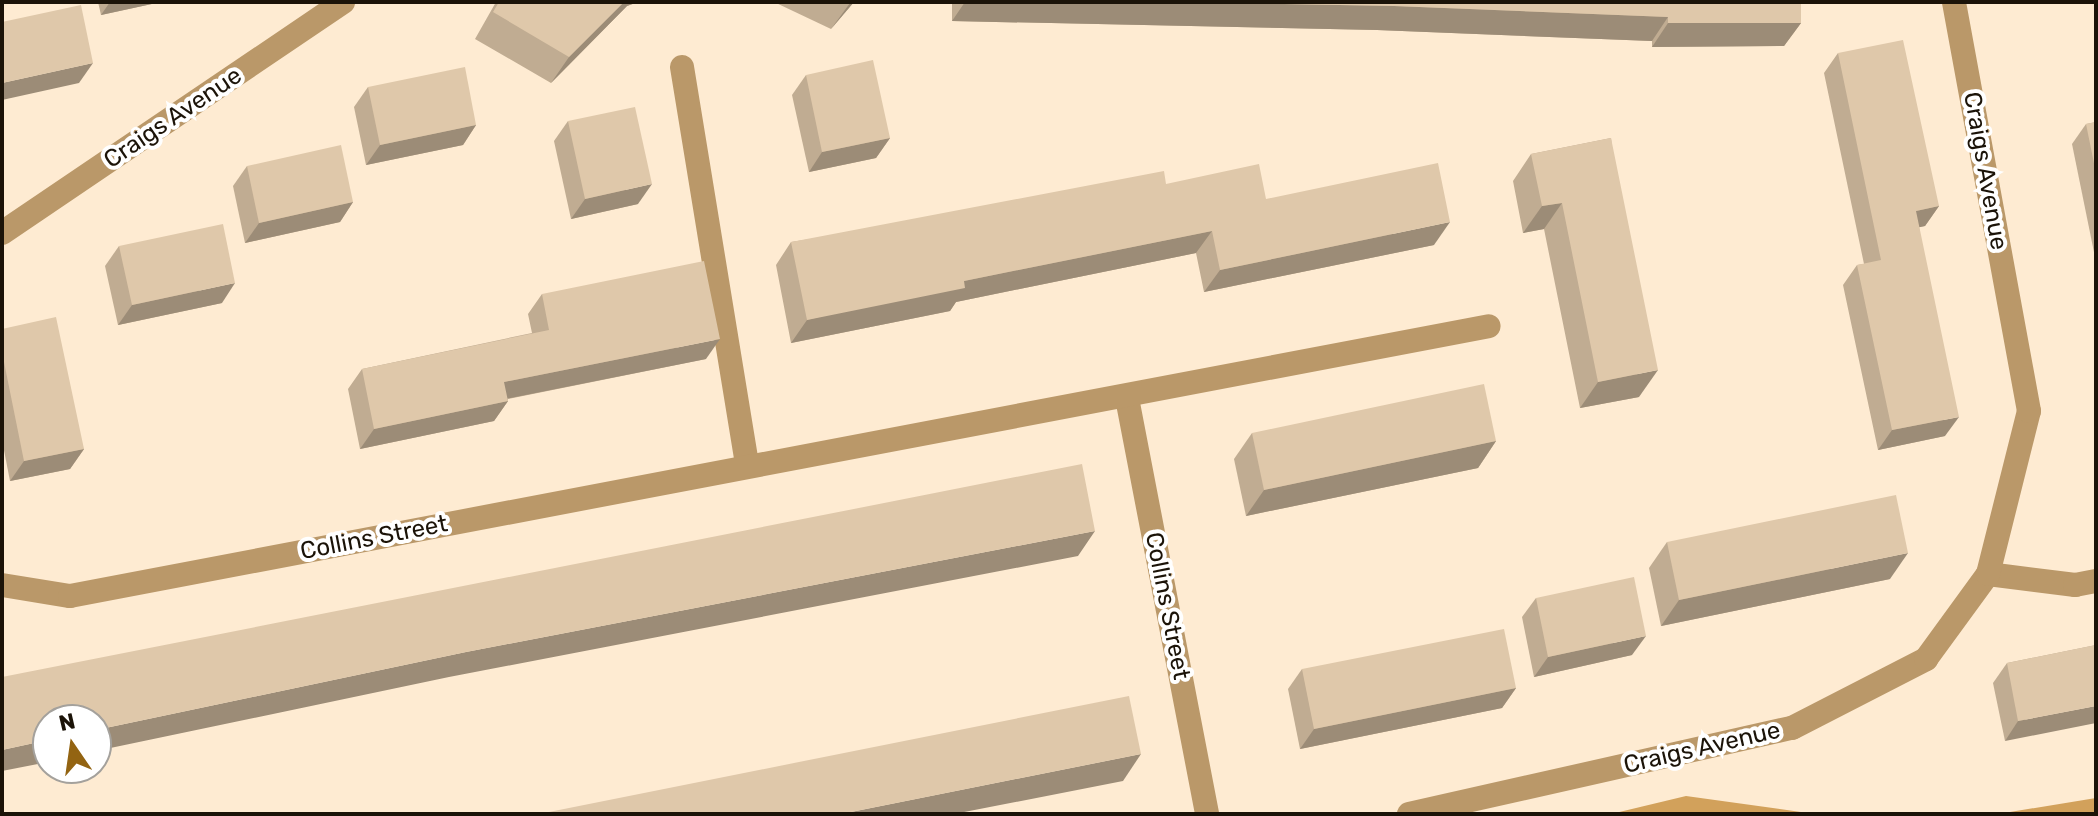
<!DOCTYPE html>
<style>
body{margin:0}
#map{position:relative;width:2098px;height:816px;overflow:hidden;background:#feebd2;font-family:Rubik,sans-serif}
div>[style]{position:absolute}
.forest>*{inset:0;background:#d2a15b}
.street>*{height:24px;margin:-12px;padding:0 12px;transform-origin:12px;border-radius:12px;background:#ba9869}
.wall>*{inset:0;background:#c0ac92}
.shaded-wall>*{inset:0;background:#9c8c77}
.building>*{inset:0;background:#dfc8aa}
span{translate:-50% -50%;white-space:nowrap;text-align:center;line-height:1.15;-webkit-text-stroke:8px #fff;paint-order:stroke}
.street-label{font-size:24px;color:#1b1308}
.frame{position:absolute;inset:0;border:4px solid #1b1308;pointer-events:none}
.north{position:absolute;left:32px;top:704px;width:80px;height:80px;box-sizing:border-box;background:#fff;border:2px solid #a4a19c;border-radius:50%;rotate:347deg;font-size:22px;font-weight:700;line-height:32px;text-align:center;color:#1b1308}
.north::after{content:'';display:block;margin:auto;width:28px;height:36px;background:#936412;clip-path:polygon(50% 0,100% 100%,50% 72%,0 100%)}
</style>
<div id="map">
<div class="forest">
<i style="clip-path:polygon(1686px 796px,1815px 814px,1611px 814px)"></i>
<i style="clip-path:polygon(2096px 798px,2096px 814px,1998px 814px)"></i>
</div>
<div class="street">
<i style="left:682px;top:67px;width:404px;rotate:80.7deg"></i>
<i style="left:2px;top:233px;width:412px;rotate:-34.1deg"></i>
<i style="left:1127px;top:398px;width:424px;rotate:79.1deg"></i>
<i style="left:1988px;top:574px;width:88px;rotate:7.2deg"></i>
<i style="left:2075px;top:585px;width:21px;rotate:-11deg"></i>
<i style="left:2px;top:585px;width:69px;rotate:9.2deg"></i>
<i style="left:70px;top:596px;width:1444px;rotate:-10.77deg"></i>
<i style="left:1409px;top:814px;width:393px;rotate:-12.7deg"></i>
<i style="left:1792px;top:728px;width:151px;rotate:-27.2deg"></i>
<i style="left:1926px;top:659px;width:105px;rotate:-53.9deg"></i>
<i style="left:1988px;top:574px;width:168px;rotate:-75.9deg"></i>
<i style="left:2029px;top:411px;width:416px;rotate:-100.4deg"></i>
</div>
<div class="wall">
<i style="clip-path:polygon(98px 2px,161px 2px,101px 15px)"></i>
<i style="clip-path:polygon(496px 2px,638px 2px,627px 6px,551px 83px,475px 39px)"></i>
<i style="clip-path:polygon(774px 2px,854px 2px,831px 29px)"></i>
<i style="clip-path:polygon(952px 2px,1801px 2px,1801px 23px,1784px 46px,1652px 47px,1652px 41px,1377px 30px,952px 21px)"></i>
<i style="clip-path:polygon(1838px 53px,1939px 206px,1925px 226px,1919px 227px,1945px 436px,1878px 450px,1843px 285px,1857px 265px,1864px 264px,1824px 73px)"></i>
<i style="clip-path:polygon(806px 75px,890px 138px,876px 158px,809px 172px,792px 95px)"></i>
<i style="clip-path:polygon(368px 87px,476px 125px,463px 145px,366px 165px,354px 107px)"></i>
<i style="clip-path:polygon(568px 121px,638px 204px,571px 219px,554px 141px)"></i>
<i style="clip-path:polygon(2096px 122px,2096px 262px,2072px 144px,2086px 124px)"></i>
<i style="clip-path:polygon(1611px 138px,1639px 397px,1580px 408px,1544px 229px,1523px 233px,1513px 181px,1531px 154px)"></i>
<i style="clip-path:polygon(247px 166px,353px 202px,340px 222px,245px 243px,233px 186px)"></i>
<i style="clip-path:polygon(1166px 184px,1266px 199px,1434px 245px,1204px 292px,1196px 253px,956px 302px,950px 311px,791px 343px,776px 265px,791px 242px)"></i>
<i style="clip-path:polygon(119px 246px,222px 303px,118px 325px,105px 266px)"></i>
<i style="clip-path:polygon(542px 294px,706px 359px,508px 399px,508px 401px,494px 421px,360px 449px,348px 389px,362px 369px,532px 333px,528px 314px)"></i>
<i style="clip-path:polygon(2px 329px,84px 449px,70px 469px,10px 481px,2px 440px)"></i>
<i style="clip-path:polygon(1252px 433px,1496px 441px,1478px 468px,1246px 516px,1234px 459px)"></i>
<i style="clip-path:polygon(1667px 542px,1890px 579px,1661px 626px,1649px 568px)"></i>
<i style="clip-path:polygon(1536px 598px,1632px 655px,1534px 677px,1522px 617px)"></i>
<i style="clip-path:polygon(2096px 645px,2005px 741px,1993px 683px,2007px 663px)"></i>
<i style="clip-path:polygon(1302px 669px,1516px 688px,1502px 708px,1300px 749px,1288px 689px)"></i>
</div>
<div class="shaded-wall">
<i style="clip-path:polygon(110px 2px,161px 2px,101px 15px)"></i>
<i style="clip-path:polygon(624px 2px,638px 2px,627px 6px,551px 83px,569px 57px)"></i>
<i style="clip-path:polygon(851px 2px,854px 2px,831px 29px,850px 3px)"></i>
<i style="clip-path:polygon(965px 2px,1183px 2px,1394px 6px,1668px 17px,1652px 41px,1377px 30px,952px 21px)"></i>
<i style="clip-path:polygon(1668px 23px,1801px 23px,1784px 46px,1652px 47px)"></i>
<i style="clip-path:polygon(93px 63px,79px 83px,2px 100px,2px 83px)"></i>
<i style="clip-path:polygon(476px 125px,463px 145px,366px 165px,380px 145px)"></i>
<i style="clip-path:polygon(890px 138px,876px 158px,809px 172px,822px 152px)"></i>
<i style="clip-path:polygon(652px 184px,638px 204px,571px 219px,585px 199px)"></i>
<i style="clip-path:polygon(353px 202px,340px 222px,245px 243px,259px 223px)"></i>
<i style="clip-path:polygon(1562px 203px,1544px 229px,1523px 233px,1542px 206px)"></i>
<i style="clip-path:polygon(1939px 206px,1925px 226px,1902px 231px,1916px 211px)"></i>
<i style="clip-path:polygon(1450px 222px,1434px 245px,1204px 292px,1220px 270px)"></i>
<i style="clip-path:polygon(1212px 231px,1196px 253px,956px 302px,950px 311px,791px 343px,807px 320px,964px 281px)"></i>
<i style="clip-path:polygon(235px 283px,222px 303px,118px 325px,132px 305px)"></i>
<i style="clip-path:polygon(720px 339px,706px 359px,490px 402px,504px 382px)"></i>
<i style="clip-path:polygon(1658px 370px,1639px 397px,1580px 408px,1598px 382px)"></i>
<i style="clip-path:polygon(508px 401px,494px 421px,360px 449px,374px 429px)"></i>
<i style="clip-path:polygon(1959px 417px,1945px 436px,1878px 450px,1892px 430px)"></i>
<i style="clip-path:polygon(1496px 441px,1478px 468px,1246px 516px,1264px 490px)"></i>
<i style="clip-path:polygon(84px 449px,70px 469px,10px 481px,24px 461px)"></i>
<i style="clip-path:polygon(1095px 531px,1078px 556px,449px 677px,96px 751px,96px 730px,466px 652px)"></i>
<i style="clip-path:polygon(1908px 553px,1890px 579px,1661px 626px,1679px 600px)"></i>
<i style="clip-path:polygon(1646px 636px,1632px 655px,1534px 677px,1548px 657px)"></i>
<i style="clip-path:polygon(1516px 688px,1502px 708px,1300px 749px,1314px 729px)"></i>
<i style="clip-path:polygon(2096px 706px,2096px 723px,2005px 741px,2018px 721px)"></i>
<i style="clip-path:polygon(48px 740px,48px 762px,2px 771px,2px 750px)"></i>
<i style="clip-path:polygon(1141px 754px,1123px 781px,954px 814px,841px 814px)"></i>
</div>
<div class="building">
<i style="clip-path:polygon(499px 2px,624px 2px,569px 57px,493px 12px)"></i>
<i style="clip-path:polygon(1183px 2px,1801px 2px,1801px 23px,1668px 23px,1668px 17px,1394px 6px)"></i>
<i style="clip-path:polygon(81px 5px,93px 63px,2px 83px,2px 22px)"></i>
<i style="clip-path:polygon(1903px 40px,1939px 206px,1916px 211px,1959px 417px,1892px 430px,1857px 265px,1881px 260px,1838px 53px)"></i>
<i style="clip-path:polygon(873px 60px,890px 138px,822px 152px,806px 75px)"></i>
<i style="clip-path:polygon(465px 67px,476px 125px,380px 145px,368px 87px)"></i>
<i style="clip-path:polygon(635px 107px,652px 184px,585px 199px,568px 121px)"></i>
<i style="clip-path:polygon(2096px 122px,2096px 173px,2086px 124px)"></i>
<i style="clip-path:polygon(1611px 138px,1658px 370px,1598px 382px,1562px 203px,1542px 206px,1531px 154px)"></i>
<i style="clip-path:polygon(341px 145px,353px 202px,259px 223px,247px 166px)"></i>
<i style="clip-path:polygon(1438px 163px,1450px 222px,1220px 270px,1212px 231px,964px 281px,965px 288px,807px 320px,791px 242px,1164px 171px,1166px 184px,1259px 164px,1266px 199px)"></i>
<i style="clip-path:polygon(223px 224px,235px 283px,132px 305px,119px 246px)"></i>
<i style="clip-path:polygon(704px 261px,720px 339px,504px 382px,508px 401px,374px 429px,362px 369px,549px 330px,542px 294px)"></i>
<i style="clip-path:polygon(56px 317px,84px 449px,24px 461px,2px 352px,2px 329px)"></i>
<i style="clip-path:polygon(1484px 384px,1496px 441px,1264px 490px,1252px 433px)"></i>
<i style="clip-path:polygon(1082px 464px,1095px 531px,466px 652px,96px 730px,96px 720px,48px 720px,48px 740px,2px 750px,2px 677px)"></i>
<i style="clip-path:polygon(1896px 495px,1908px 553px,1679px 600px,1667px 542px)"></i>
<i style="clip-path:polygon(1634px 577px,1646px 636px,1548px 657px,1536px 598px)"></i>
<i style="clip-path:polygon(1504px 629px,1516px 688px,1314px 729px,1302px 669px)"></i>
<i style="clip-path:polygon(2096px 645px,2096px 706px,2018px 721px,2007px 663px)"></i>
<i style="clip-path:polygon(1129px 696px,1141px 754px,841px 814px,539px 814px)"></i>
</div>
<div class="street-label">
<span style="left:173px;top:118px;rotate:-34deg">Craigs Avenue</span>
<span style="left:1985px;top:171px;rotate:80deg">Craigs Avenue</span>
<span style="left:374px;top:538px;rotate:-11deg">Collins Street</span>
<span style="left:1167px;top:606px;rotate:79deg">Collins Street</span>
<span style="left:1702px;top:748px;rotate:-13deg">Craigs Avenue</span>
</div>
<div class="frame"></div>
<div class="north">N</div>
</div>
